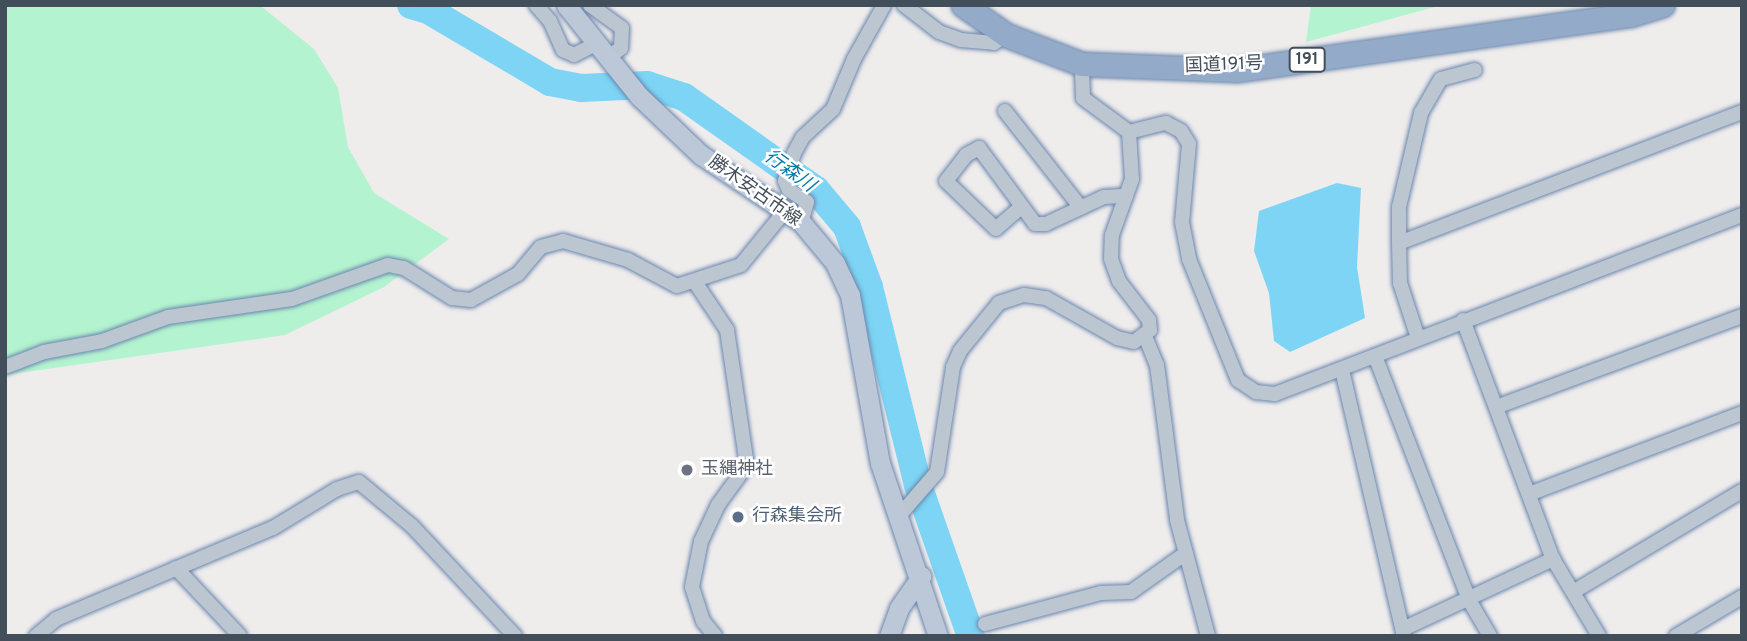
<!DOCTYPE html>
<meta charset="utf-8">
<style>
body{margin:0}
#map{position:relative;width:1747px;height:641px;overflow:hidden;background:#efecec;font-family:Overpass,"Noto Sans JP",sans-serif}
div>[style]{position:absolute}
.green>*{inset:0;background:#b4f3d0}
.water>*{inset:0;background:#7dd4f5}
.river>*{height:28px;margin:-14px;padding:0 14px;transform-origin:14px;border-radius:14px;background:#7dd4f5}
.roads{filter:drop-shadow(0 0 2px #6986ad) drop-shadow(0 0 2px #6986ad)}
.minor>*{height:14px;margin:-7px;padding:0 7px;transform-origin:7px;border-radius:7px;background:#bbc6d1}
.secondary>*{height:19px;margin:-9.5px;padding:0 9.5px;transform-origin:9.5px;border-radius:9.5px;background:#bcc8d8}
.trunk>*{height:23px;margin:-11.5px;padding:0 11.5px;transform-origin:11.5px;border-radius:11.5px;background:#93aac8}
.dots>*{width:19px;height:19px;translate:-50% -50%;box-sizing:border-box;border:4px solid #fff;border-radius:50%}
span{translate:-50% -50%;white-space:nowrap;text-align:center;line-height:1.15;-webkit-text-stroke:5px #fff;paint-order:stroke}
.shield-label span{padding:2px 5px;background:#fff;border:2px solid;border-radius:5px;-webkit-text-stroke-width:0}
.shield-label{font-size:16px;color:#434e5b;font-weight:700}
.street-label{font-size:18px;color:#434e5b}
.worship-label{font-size:18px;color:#5b616d}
.left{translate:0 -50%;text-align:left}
.service-label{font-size:18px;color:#4e5e75}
.water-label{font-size:19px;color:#017ba9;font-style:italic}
.frame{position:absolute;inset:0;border:7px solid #434e5b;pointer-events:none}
</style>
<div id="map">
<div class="green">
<i style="clip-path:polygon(5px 5px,262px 7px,314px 49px,338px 88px,348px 147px,374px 193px,449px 239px,384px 287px,285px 335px,5px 375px)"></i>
<i style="clip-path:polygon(1311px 5px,1442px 5px,1306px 42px)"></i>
</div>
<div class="water">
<i style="clip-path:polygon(1337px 183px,1361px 188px,1357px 267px,1365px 318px,1290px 352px,1274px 341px,1269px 293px,1254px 251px,1259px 211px)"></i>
</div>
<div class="river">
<i style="left:411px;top:5px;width:18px;rotate:16deg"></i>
<i style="left:428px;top:10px;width:142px;rotate:30.5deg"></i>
<i style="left:550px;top:82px;width:32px;rotate:11deg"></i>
<i style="left:581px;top:88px;width:66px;rotate:-2.6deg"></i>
<i style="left:647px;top:85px;width:39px;rotate:18deg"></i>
<i style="left:684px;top:97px;width:161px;rotate:35.2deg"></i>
<i style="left:816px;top:190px;width:48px;rotate:50deg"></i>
<i style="left:847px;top:227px;width:64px;rotate:69.9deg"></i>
<i style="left:869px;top:287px;width:204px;rotate:76.1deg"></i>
<i style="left:918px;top:485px;width:160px;rotate:70.7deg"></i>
</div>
<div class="roads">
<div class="minor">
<i style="left:536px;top:5px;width:21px;rotate:49deg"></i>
<i style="left:550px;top:21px;width:32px;rotate:66deg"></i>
<i style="left:563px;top:50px;width:12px;rotate:24deg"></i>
<i style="left:574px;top:55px;width:25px;rotate:-27deg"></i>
<i style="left:590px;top:5px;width:39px;rotate:36deg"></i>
<i style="left:622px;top:28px;width:20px;rotate:93deg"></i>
<i style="left:621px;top:48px;width:17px;rotate:144deg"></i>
<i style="left:904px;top:5px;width:44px;rotate:37.6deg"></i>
<i style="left:939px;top:32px;width:23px;rotate:20deg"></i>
<i style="left:961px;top:40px;width:33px;rotate:5deg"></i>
<i style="left:994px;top:43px;width:14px;rotate:-34deg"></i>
<i style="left:1005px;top:111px;width:123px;rotate:51.9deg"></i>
<i style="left:1129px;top:132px;width:38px;rotate:-14deg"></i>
<i style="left:1166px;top:123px;width:17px;rotate:28deg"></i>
<i style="left:1181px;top:131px;width:15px;rotate:58deg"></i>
<i style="left:1189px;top:144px;width:78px;rotate:95.1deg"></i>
<i style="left:1182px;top:222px;width:38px;rotate:79deg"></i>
<i style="left:1189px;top:259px;width:131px;rotate:68deg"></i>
<i style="left:1238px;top:380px;width:22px;rotate:34deg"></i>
<i style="left:1256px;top:392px;width:19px;rotate:6deg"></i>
<i style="left:1275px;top:394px;width:500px;rotate:-20.97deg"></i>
<i style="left:1021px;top:207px;width:33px;rotate:139deg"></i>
<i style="left:996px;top:229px;width:69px;rotate:-136.2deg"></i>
<i style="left:946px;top:181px;width:33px;rotate:-52deg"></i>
<i style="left:966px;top:155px;width:15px;rotate:-28deg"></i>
<i style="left:979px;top:148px;width:94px;rotate:53.6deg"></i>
<i style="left:1035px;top:224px;width:11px"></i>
<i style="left:1046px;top:224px;width:64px;rotate:-25deg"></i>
<i style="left:1104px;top:197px;width:22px;rotate:-3deg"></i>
<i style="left:801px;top:222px;width:21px;rotate:-73deg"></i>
<i style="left:807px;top:202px;width:22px;rotate:-146deg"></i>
<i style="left:789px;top:190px;width:10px;rotate:-114deg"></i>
<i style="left:785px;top:181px;width:29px;rotate:-72deg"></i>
<i style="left:794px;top:153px;width:18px;rotate:-61deg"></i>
<i style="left:803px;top:137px;width:41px;rotate:-43deg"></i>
<i style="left:833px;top:109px;width:54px;rotate:-67.2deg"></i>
<i style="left:854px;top:59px;width:62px;rotate:-60.9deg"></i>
<i style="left:1399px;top:243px;width:36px;rotate:-90deg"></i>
<i style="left:1399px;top:207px;width:97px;rotate:-76.8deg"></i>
<i style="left:1421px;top:113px;width:39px;rotate:-60deg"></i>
<i style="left:1441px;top:79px;width:35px;rotate:-15deg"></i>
<i style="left:695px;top:282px;width:58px;rotate:56.3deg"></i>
<i style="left:727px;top:330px;width:136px;rotate:81.6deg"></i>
<i style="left:747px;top:465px;width:49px;rotate:125.9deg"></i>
<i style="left:718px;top:505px;width:40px;rotate:115deg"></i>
<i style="left:701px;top:541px;width:47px;rotate:101.1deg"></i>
<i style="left:692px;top:587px;width:36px;rotate:72deg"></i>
<i style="left:703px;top:621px;width:19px;rotate:51deg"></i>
<i style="left:1463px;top:320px;width:255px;rotate:69.4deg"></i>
<i style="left:1553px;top:559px;width:90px;rotate:59.1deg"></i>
<i style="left:1145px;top:336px;width:31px;rotate:68deg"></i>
<i style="left:1157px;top:365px;width:156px;rotate:82.6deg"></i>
<i style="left:1177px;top:520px;width:120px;rotate:75deg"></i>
<i style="left:1418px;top:338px;width:58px;rotate:-108.1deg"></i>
<i style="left:1400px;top:283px;width:40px;rotate:-91.4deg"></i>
<i style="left:1399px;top:243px;width:367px;rotate:-20.9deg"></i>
<i style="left:1375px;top:356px;width:261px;rotate:68.9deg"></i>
<i style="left:1469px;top:600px;width:42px;rotate:59.7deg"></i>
<i style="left:5px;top:367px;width:42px;rotate:-21deg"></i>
<i style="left:44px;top:352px;width:59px;rotate:-10.7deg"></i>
<i style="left:102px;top:341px;width:70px;rotate:-20deg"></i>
<i style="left:168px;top:317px;width:125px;rotate:-8.3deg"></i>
<i style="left:292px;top:299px;width:102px;rotate:-19.5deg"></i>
<i style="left:388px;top:265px;width:16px;rotate:11deg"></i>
<i style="left:404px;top:268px;width:57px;rotate:32deg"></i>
<i style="left:452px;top:298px;width:19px;rotate:6deg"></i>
<i style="left:471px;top:300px;width:54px;rotate:-29deg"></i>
<i style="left:518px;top:274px;width:35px;rotate:-50deg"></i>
<i style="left:541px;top:247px;width:23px;rotate:-15deg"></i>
<i style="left:563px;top:241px;width:68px;rotate:16.3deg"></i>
<i style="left:628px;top:260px;width:55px;rotate:28deg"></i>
<i style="left:677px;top:286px;width:67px;rotate:-18.2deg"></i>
<i style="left:741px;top:265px;width:68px;rotate:-50.9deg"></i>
<i style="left:1342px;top:370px;width:273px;rotate:76.9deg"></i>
<i style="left:1496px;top:407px;width:262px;rotate:-20.3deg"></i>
<i style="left:1529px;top:494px;width:228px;rotate:-20.8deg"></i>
<i style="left:899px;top:516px;width:58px;rotate:-49.2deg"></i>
<i style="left:937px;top:472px;width:106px;rotate:-81.3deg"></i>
<i style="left:953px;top:367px;width:17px;rotate:-66deg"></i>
<i style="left:960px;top:351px;width:62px;rotate:-50.9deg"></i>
<i style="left:999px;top:303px;width:26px;rotate:-18deg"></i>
<i style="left:1024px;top:295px;width:22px;rotate:8deg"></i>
<i style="left:1046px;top:298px;width:81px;rotate:29.4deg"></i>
<i style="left:1117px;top:338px;width:17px;rotate:13deg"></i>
<i style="left:1134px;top:342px;width:20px;rotate:-37deg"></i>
<i style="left:1150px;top:330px;width:10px;rotate:-96deg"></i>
<i style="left:1149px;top:320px;width:49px;rotate:-127.6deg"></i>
<i style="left:1119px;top:281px;width:23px;rotate:-110deg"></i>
<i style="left:1111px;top:259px;width:24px;rotate:-88deg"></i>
<i style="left:1112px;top:235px;width:59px;rotate:-70.3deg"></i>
<i style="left:1132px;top:179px;width:47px;rotate:-93.7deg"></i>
<i style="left:1129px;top:132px;width:57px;rotate:-143.5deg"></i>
<i style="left:1083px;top:98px;width:34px;rotate:-92deg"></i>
<i style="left:176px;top:568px;width:93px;rotate:46.7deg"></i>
<i style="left:1573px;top:592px;width:197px;rotate:-30.9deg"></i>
<i style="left:985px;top:624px;width:120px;rotate:-15deg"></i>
<i style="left:1101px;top:593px;width:30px;rotate:-2deg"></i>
<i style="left:1131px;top:592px;width:67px;rotate:-35.3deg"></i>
<i style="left:1403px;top:629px;width:166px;rotate:-25deg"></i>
<i style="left:36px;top:636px;width:26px;rotate:-40deg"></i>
<i style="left:56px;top:619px;width:235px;rotate:-22.8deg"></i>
<i style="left:273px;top:528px;width:75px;rotate:-31.4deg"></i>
<i style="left:337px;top:489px;width:23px;rotate:-18deg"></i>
<i style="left:359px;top:482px;width:69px;rotate:39.7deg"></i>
<i style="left:412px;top:526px;width:151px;rotate:46.9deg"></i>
<i style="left:1676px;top:636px;width:77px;rotate:-30.6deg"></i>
</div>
<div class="secondary">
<i style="left:566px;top:5px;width:117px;rotate:51.3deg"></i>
<i style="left:639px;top:96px;width:86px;rotate:43.6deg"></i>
<i style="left:701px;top:155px;width:120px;rotate:33.8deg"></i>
<i style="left:801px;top:222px;width:53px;rotate:50.3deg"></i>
<i style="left:835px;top:263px;width:35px;rotate:65deg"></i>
<i style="left:850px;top:295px;width:171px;rotate:79.9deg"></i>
<i style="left:880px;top:463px;width:182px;rotate:71.5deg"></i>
<i style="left:889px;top:636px;width:30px;rotate:-70deg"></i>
<i style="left:899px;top:608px;width:39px;rotate:-55deg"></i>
</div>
<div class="trunk">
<i style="left:963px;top:5px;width:52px;rotate:34.9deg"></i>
<i style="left:1006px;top:35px;width:81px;rotate:20.9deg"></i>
<i style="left:1082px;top:64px;width:155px;rotate:2.2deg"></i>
<i style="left:1237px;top:70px;width:397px;rotate:-8deg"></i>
<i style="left:1630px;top:15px;width:34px;rotate:-17deg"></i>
</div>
</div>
<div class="dots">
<i style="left:687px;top:470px;background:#6b7280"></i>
<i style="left:738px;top:517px;background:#5c6f8a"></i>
</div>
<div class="shield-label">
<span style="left:1307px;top:60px">191</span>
</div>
<div class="street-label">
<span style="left:1224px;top:66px;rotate:-2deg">国道191号</span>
<span style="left:754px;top:192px;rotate:35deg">勝木安古市線</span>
</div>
<div class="worship-label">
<span class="left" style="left:701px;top:470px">玉縄神社</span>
</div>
<div class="service-label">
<span class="left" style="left:752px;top:517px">行森集会所</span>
</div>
<div class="water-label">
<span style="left:789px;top:172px;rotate:36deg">行森川</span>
</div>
<div class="frame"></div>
</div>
